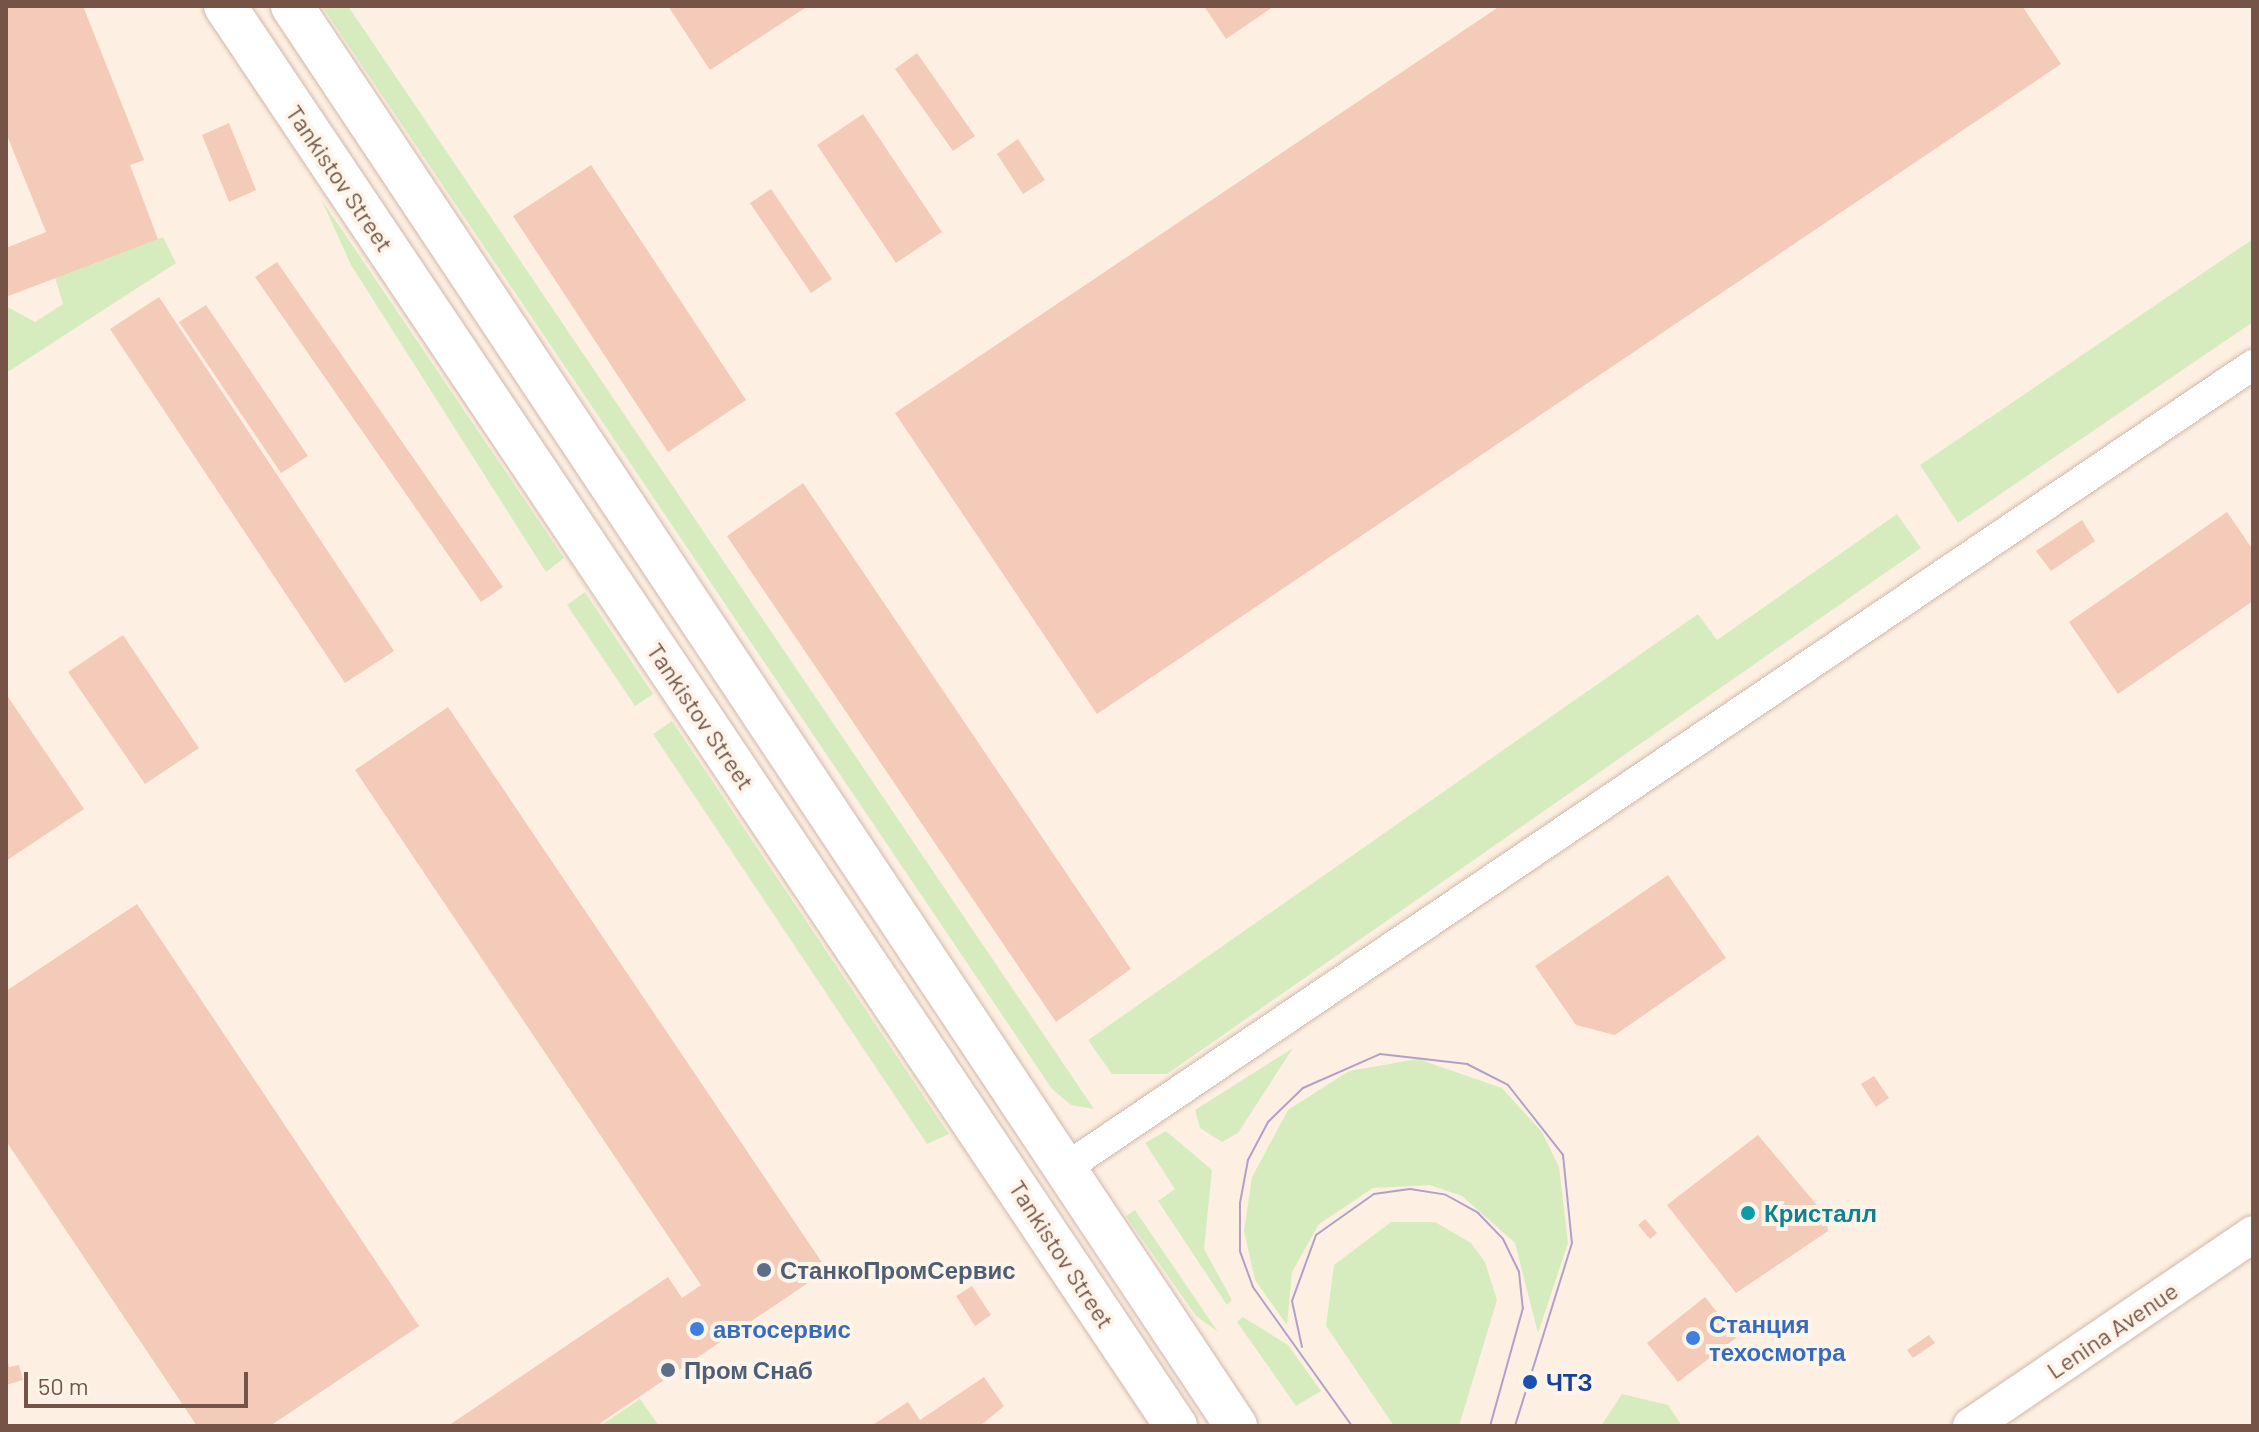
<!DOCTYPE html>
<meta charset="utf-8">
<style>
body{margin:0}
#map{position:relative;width:2259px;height:1432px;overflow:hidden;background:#fdf0e2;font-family:Barlow,sans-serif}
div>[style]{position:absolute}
.green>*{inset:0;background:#d6ecbf}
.building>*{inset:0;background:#f4cab8}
.roads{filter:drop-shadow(0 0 2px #d1b8ab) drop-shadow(0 0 2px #d1b8ab)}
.minor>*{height:30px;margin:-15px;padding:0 15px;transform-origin:15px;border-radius:15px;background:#fff}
.tertiary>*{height:36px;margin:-18px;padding:0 18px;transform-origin:18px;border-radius:18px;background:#fff}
.secondary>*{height:42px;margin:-21px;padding:0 21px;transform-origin:21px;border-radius:21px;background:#fff}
.tram>*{height:2px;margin:-1px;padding:0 1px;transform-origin:1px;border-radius:1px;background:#b1a0c7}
.dots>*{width:22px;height:22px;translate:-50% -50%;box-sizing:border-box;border:4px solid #fff4e9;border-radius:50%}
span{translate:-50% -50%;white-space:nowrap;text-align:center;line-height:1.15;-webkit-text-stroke:8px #fff4e9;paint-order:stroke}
.street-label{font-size:24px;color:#765347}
.culture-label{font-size:24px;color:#0d838f;font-weight:700}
.left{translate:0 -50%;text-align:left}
.service-label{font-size:24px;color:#4e5e75;font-weight:700}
.shop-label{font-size:24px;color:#366cbe;font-weight:700}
.transit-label{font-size:24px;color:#164399;font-weight:700}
.frame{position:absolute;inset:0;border:8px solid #765347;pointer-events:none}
.scale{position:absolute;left:24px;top:1372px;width:224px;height:36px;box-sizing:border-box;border:4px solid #765347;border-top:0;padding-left:10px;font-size:24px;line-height:28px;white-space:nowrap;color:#765347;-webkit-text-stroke:6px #fff4e9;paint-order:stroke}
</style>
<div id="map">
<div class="green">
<i style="clip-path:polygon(322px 6px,348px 6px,1094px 1109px,1071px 1105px,1052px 1089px)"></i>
<i style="clip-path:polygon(321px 199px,564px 558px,546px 572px,351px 265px)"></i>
<i style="clip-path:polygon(163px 237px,176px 263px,6px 373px,6px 306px,35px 322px,63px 304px,55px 277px)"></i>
<i style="clip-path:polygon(2253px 239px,2253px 322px,1958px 523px,1920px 465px)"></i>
<i style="clip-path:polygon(1897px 514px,1921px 548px,1167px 1074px,1112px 1074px,1088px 1040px,1698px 614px,1717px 640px)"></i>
<i style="clip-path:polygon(585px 592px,653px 694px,635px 706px,567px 605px)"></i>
<i style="clip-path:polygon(672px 721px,949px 1134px,927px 1144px,653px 734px)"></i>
<i style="clip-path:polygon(1293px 1048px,1238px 1133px,1222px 1142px,1200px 1128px,1195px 1110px)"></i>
<i style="clip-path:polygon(1418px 1059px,1502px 1088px,1542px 1132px,1559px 1167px,1568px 1243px,1538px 1333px,1515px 1243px,1462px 1196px,1430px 1185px,1373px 1188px,1319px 1224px,1292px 1272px,1287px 1325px,1255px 1280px,1244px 1231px,1252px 1177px,1288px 1110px,1349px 1071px)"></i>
<i style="clip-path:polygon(1166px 1131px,1212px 1170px,1204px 1249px,1232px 1300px,1227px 1305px,1158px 1201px,1175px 1189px,1145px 1143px)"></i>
<i style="clip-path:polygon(1135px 1210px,1218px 1332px,1196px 1316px,1126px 1216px)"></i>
<i style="clip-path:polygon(1391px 1222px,1435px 1222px,1471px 1243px,1485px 1262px,1497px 1300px,1459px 1426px,1394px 1426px,1326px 1326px,1334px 1265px)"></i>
<i style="clip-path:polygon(1243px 1317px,1288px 1345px,1321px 1391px,1296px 1406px,1237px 1322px)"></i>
<i style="clip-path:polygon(1622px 1394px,1668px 1405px,1682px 1426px,1601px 1426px)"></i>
<i style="clip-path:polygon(640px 1399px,659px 1426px,600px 1426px)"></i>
</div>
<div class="building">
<i style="clip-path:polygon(6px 6px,83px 6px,144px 160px,130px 165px,158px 239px,6px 297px,6px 248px,46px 232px,6px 133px)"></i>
<i style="clip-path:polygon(668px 6px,808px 6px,710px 70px)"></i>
<i style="clip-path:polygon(1204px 6px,1274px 6px,1226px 39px)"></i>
<i style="clip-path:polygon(1500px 6px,2022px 6px,2061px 64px,1097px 714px,895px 413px)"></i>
<i style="clip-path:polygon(917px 53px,975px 136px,953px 151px,895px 69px)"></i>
<i style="clip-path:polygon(863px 114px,942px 232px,896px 263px,817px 145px)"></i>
<i style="clip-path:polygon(229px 123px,256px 190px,229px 202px,202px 135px)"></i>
<i style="clip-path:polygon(1018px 139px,1045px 180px,1023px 194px,997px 154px)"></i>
<i style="clip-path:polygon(591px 165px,746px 400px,668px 452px,513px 216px)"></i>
<i style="clip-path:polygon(771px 189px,832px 279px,811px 293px,750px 203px)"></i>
<i style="clip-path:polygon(277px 262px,503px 587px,481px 602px,255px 277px)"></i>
<i style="clip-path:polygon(159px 297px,394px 651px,345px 683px,110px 329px)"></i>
<i style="clip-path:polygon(206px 305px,308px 456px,281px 473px,179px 322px)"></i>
<i style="clip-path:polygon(803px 483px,1131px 969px,1056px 1022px,727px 536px)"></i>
<i style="clip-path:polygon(2227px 512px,2253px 550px,2253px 601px,2118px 694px,2069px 622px)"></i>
<i style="clip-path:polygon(2082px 520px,2095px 541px,2051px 571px,2036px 551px)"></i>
<i style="clip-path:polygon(123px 635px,199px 748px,145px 784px,68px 672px)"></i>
<i style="clip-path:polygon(6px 694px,84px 809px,6px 861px)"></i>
<i style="clip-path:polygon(448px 707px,827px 1270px,596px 1426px,448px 1426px,668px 1277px,682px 1298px,701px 1285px,355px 770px)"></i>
<i style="clip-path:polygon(1668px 875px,1726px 958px,1615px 1035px,1576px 1025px,1535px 966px)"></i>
<i style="clip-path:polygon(137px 904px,419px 1326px,270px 1426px,197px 1426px,6px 1141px,6px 991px)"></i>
<i style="clip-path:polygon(1874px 1076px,1889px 1098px,1876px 1107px,1861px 1084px)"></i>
<i style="clip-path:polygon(1758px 1135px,1826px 1216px,1828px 1231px,1736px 1293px,1667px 1205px)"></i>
<i style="clip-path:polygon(1645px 1219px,1657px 1233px,1650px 1239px,1638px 1225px)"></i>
<i style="clip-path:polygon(972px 1286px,991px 1315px,975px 1326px,956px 1296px)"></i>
<i style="clip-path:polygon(1705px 1297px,1737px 1337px,1678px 1382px,1647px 1343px)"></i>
<i style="clip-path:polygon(1929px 1335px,1935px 1343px,1913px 1358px,1907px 1350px)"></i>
<i style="clip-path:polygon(7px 1359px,9px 1367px,19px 1365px,23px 1380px,6px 1385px)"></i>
<i style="clip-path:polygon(984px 1377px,1004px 1406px,980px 1426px,871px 1426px,908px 1402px,920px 1420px)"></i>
</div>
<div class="roads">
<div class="minor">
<i style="left:1064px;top:1169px;width:1435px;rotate:-34.07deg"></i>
</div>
<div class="tertiary">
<i style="left:1971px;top:1426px;width:341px;rotate:-34.2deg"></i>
</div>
<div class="secondary">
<i style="left:225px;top:6px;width:1709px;rotate:56.19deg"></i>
<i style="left:292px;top:6px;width:1705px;rotate:56.38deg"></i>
</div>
</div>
<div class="tram">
<i style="left:1302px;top:1347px;width:47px;rotate:-102.3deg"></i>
<i style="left:1292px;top:1301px;width:70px;rotate:-70deg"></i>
<i style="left:1316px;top:1235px;width:71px;rotate:-35.3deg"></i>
<i style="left:1374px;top:1194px;width:36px;rotate:-8deg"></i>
<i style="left:1410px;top:1189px;width:36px;rotate:9deg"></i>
<i style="left:1446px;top:1195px;width:37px;rotate:29deg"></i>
<i style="left:1478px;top:1213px;width:36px;rotate:46deg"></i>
<i style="left:1503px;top:1239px;width:37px;rotate:64deg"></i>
<i style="left:1519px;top:1272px;width:36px;rotate:84deg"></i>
<i style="left:1523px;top:1308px;width:123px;rotate:105.6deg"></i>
<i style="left:1352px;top:1426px;width:171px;rotate:-125.5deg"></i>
<i style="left:1253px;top:1287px;width:38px;rotate:-110deg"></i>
<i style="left:1240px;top:1251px;width:48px;rotate:-90deg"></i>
<i style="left:1240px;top:1203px;width:44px;rotate:-79.5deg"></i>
<i style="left:1248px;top:1160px;width:43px;rotate:-62.2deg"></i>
<i style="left:1268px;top:1122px;width:49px;rotate:-44.2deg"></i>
<i style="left:1303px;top:1088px;width:84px;rotate:-23.8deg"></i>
<i style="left:1380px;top:1054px;width:88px;rotate:6.6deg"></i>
<i style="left:1467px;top:1064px;width:46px;rotate:27.1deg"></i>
<i style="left:1508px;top:1085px;width:89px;rotate:51.8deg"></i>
<i style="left:1563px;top:1155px;width:88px;rotate:84.2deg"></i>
<i style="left:1572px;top:1243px;width:192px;rotate:107.3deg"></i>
</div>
<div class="dots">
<i style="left:1748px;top:1213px;background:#0f9aa8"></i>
<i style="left:764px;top:1270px;background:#5c6f8a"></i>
<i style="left:697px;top:1329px;background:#3f7fe0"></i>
<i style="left:1693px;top:1338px;background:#3f7fe0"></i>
<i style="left:668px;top:1370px;background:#5c6f8a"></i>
<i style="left:1530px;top:1382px;background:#1a4fb4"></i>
</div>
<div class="street-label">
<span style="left:340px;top:178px;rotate:56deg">Tankistov Street</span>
<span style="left:701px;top:716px;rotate:56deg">Tankistov Street</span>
<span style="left:1062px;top:1254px;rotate:57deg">Tankistov Street</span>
<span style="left:2112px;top:1330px;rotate:-34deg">Lenina Avenue</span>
</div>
<div class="culture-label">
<span class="left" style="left:1764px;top:1213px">Кристалл</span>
</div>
<div class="service-label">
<span class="left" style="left:780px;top:1270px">СтанкоПромСервис</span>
<span class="left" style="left:684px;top:1370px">Пром Снаб</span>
</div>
<div class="shop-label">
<span class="left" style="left:1709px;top:1338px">Станция<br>техосмотра</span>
<span class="left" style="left:713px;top:1329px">автосервис</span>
</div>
<div class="transit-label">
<span class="left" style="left:1546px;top:1382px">ЧТЗ</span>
</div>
<div class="frame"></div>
<div class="scale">50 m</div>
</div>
